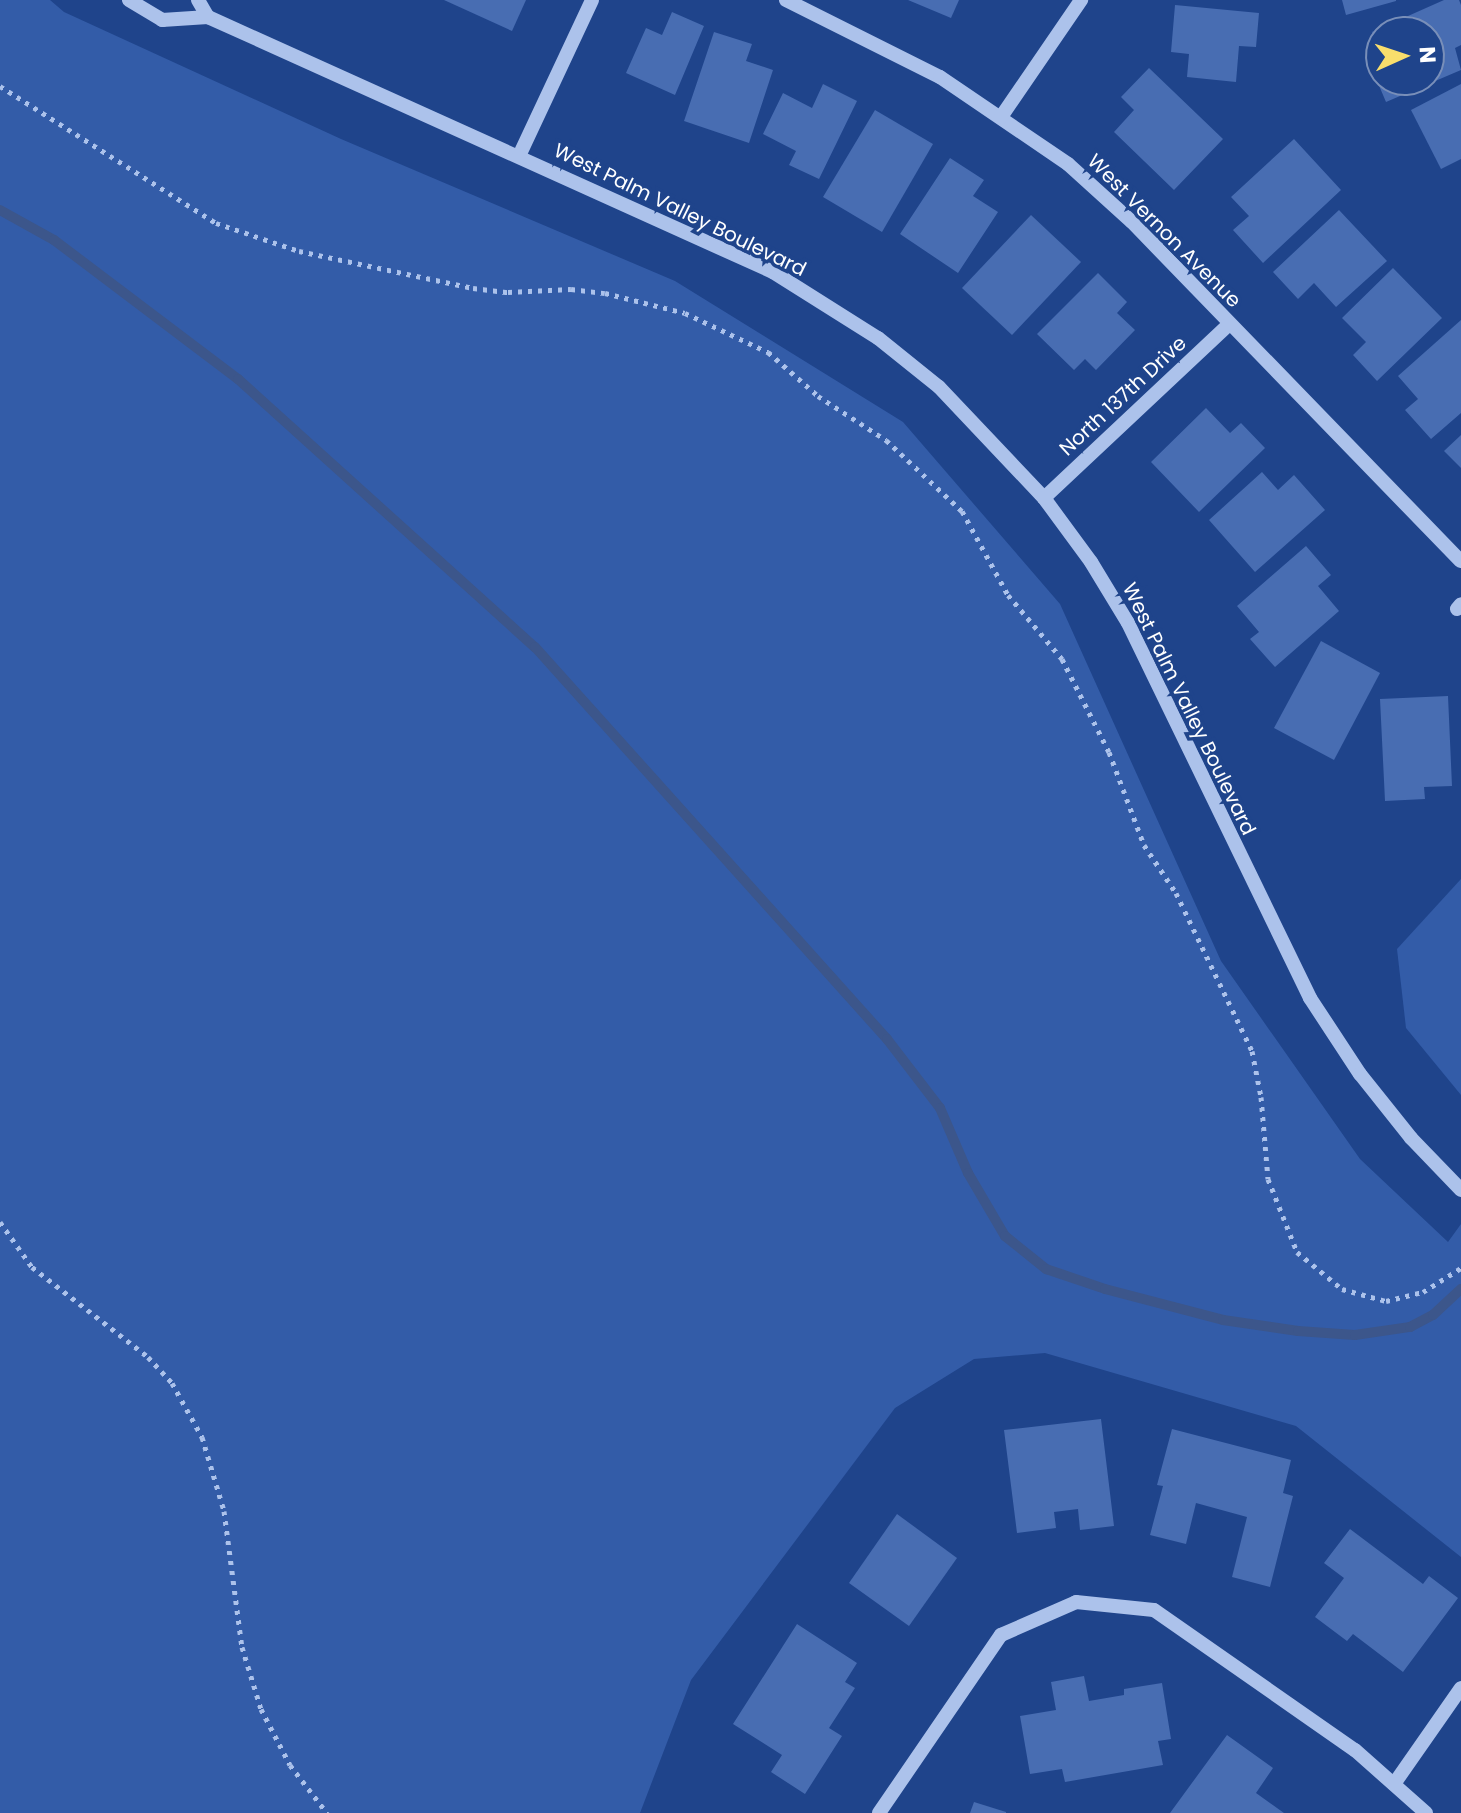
<!DOCTYPE html>
<style>
body{margin:0}
#map{position:relative;width:1461px;height:1813px;overflow:hidden;background:#1f448b;font-family:Poppins,sans-serif}
div>[style]{position:absolute}
.green>*{inset:0;background:#335ca8}
.stream>*{height:10px;margin:-5px;padding:0 5px;transform-origin:5px;border-radius:5px;background:#3c568b}
.building>*{inset:0;background:#486db2}
.path>*{height:5px;margin-top:-2.5px;transform-origin:0;background:repeating-linear-gradient(90deg,#acc2eb 0 4px,transparent 0 10px)}
.minor>*{height:14px;margin:-7px;padding:0 7px;transform-origin:7px;border-radius:7px;background:#acc2eb}
span{translate:-50% -50%;white-space:nowrap;text-align:center;line-height:1.15;-webkit-text-stroke:7px #1f448b;paint-order:stroke}
.street-label{font-size:20px;color:#fff}
.north{position:absolute;left:1365px;top:16px;width:80px;height:80px;box-sizing:border-box;background:#1f448b;border:2px solid #798fb9;border-radius:50%;rotate:87deg;font-size:22px;font-weight:700;line-height:32px;text-align:center;color:#fff}
.north::after{content:'';display:block;margin:auto;width:28px;height:36px;background:#f9de6c;clip-path:polygon(50% 0,100% 100%,50% 72%,0 100%)}
</style>
<div id="map">
<div class="green">
<i style="clip-path:polygon(0 0,50px 0,64px 12px,341px 139px,675px 281px,903px 422px,1060px 604px,1221px 961px,1360px 1159px,1448px 1242px,1461px 1224px,1461px 1557px,1296px 1426px,1045px 1353px,974px 1359px,895px 1408px,691px 1680px,640px 1813px,0 1813px)"></i>
<i style="clip-path:polygon(1461px 879px,1461px 1095px,1406px 1028px,1397px 949px)"></i>
</div>
<div class="stream">
<i style="left:0;top:210px;width:62px;rotate:29.1deg"></i>
<i style="left:54px;top:240px;width:231px;rotate:37.1deg"></i>
<i style="left:238px;top:379px;width:400px;rotate:42.1deg"></i>
<i style="left:535px;top:647px;width:527px;rotate:48.08deg"></i>
<i style="left:887px;top:1039px;width:87px;rotate:52.5deg"></i>
<i style="left:940px;top:1108px;width:71px;rotate:66.7deg"></i>
<i style="left:968px;top:1173px;width:73px;rotate:59.6deg"></i>
<i style="left:1005px;top:1236px;width:53px;rotate:38.8deg"></i>
<i style="left:1046px;top:1269px;width:62px;rotate:18.7deg"></i>
<i style="left:1105px;top:1289px;width:122px;rotate:14.7deg"></i>
<i style="left:1223px;top:1320px;width:76px;rotate:8.3deg"></i>
<i style="left:1298px;top:1331px;width:57px;rotate:4deg"></i>
<i style="left:1355px;top:1335px;width:56px;rotate:-8.3deg"></i>
<i style="left:1410px;top:1327px;width:26px;rotate:-28deg"></i>
<i style="left:1433px;top:1315px;width:38px;rotate:-43deg"></i>
</div>
<div class="building">
<i style="clip-path:polygon(444px 0,526px 0,512px 31px)"></i>
<i style="clip-path:polygon(908px 0,959px 0,951px 18px)"></i>
<i style="clip-path:polygon(1342px 0,1396px 0,1396px 1px,1346px 15px)"></i>
<i style="clip-path:polygon(1444px 0,1459px 0,1461px 5px,1461px 45px,1455px 48px,1461px 70px,1386px 102px,1369px 62px,1381px 57px,1381px 80px,1429px 80px,1429px 32px,1381px 32px,1381px 52px,1372px 32px)"></i>
<i style="clip-path:polygon(1175px 5px,1259px 13px,1256px 47px,1239px 46px,1236px 82px,1187px 77px,1189px 54px,1171px 52px)"></i>
<i style="clip-path:polygon(672px 12px,704px 26px,675px 95px,626px 73px,646px 28px,662px 35px)"></i>
<i style="clip-path:polygon(714px 32px,752px 44px,746px 61px,773px 70px,749px 143px,684px 121px)"></i>
<i style="clip-path:polygon(1149px 68px,1223px 139px,1174px 190px,1114px 132px,1134px 110px,1121px 97px)"></i>
<i style="clip-path:polygon(823px 84px,857px 101px,819px 179px,789px 165px,796px 151px,763px 134px,783px 93px,812px 108px)"></i>
<i style="clip-path:polygon(1461px 84px,1461px 159px,1441px 169px,1411px 110px)"></i>
<i style="clip-path:polygon(875px 110px,933px 144px,882px 232px,823px 197px)"></i>
<i style="clip-path:polygon(1294px 139px,1341px 190px,1263px 263px,1233px 230px,1249px 216px,1231px 197px)"></i>
<i style="clip-path:polygon(950px 158px,984px 180px,973px 196px,998px 212px,958px 273px,900px 234px)"></i>
<i style="clip-path:polygon(1339px 210px,1387px 261px,1336px 307px,1314px 283px,1298px 299px,1273px 272px)"></i>
<i style="clip-path:polygon(1031px 215px,1081px 262px,1012px 335px,962px 288px)"></i>
<i style="clip-path:polygon(1393px 268px,1442px 318px,1377px 381px,1353px 355px,1366px 342px,1342px 318px)"></i>
<i style="clip-path:polygon(1098px 273px,1127px 302px,1117px 313px,1135px 330px,1096px 370px,1085px 359px,1074px 370px,1037px 334px)"></i>
<i style="clip-path:polygon(1461px 320px,1461px 413px,1431px 439px,1405px 410px,1418px 399px,1398px 376px)"></i>
<i style="clip-path:polygon(1206px 408px,1230px 433px,1241px 423px,1265px 448px,1199px 512px,1151px 462px)"></i>
<i style="clip-path:polygon(1461px 435px,1461px 468px,1444px 451px)"></i>
<i style="clip-path:polygon(1262px 472px,1278px 490px,1294px 475px,1325px 510px,1255px 572px,1209px 520px)"></i>
<i style="clip-path:polygon(1306px 546px,1331px 575px,1318px 586px,1339px 611px,1275px 667px,1250px 639px,1259px 632px,1237px 606px)"></i>
<i style="clip-path:polygon(1321px 641px,1380px 673px,1334px 760px,1274px 728px)"></i>
<i style="clip-path:polygon(1448px 696px,1452px 786px,1424px 787px,1425px 799px,1385px 801px,1380px 699px)"></i>
<i style="clip-path:polygon(1101px 1419px,1114px 1526px,1080px 1530px,1078px 1509px,1054px 1512px,1056px 1528px,1017px 1533px,1004px 1430px)"></i>
<i style="clip-path:polygon(1172px 1429px,1291px 1460px,1283px 1493px,1293px 1496px,1270px 1587px,1232px 1577px,1247px 1517px,1196px 1503px,1186px 1544px,1150px 1535px,1163px 1486px,1157px 1485px)"></i>
<i style="clip-path:polygon(897px 1514px,957px 1558px,909px 1626px,849px 1583px)"></i>
<i style="clip-path:polygon(1350px 1529px,1423px 1584px,1429px 1576px,1458px 1598px,1403px 1672px,1353px 1634px,1347px 1641px,1315px 1617px,1344px 1578px,1324px 1563px)"></i>
<i style="clip-path:polygon(797px 1624px,857px 1663px,845px 1682px,855px 1688px,829px 1728px,842px 1736px,805px 1794px,771px 1772px,782px 1755px,733px 1724px)"></i>
<i style="clip-path:polygon(1084px 1676px,1089px 1701px,1124px 1695px,1124px 1689px,1162px 1683px,1171px 1739px,1158px 1741px,1163px 1765px,1065px 1782px,1062px 1769px,1030px 1774px,1020px 1716px,1056px 1710px,1051px 1682px)"></i>
<i style="clip-path:polygon(1227px 1735px,1273px 1768px,1256px 1793px,1284px 1813px,1170px 1813px)"></i>
<i style="clip-path:polygon(974px 1802px,1006px 1812px,1006px 1813px,970px 1813px)"></i>
</div>
<div class="path">
<i style="left:0;top:86px;width:256px;rotate:32.4deg"></i>
<i style="left:216px;top:223px;width:88px;rotate:18.6deg"></i>
<i style="left:299px;top:251px;width:178px;rotate:12deg"></i>
<i style="left:473px;top:288px;width:35px;rotate:7deg"></i>
<i style="left:508px;top:292px;width:63px;rotate:-2.7deg"></i>
<i style="left:571px;top:289px;width:34px;rotate:7deg"></i>
<i style="left:605px;top:293px;width:82px;rotate:14deg"></i>
<i style="left:685px;top:313px;width:92px;rotate:25.2deg"></i>
<i style="left:768px;top:352px;width:67px;rotate:41.3deg"></i>
<i style="left:818px;top:396px;width:81px;rotate:32.9deg"></i>
<i style="left:886px;top:440px;width:104px;rotate:43.1deg"></i>
<i style="left:962px;top:511px;width:96px;rotate:61.3deg"></i>
<i style="left:1008px;top:595px;width:84px;rotate:49.8deg"></i>
<i style="left:1062px;top:659px;width:104px;rotate:63.2deg"></i>
<i style="left:1109px;top:752px;width:99px;rotate:69.4deg"></i>
<i style="left:1144px;top:845px;width:58px;rotate:56.3deg"></i>
<i style="left:1176px;top:893px;width:175px;rotate:64.3deg"></i>
<i style="left:1252px;top:1051px;width:47px;rotate:78.9deg"></i>
<i style="left:1261px;top:1097px;width:82px;rotate:85.1deg"></i>
<i style="left:1268px;top:1179px;width:79px;rotate:68.3deg"></i>
<i style="left:1297px;top:1252px;width:58px;rotate:39.4deg"></i>
<i style="left:1342px;top:1289px;width:46px;rotate:15.3deg"></i>
<i style="left:1386px;top:1301px;width:38px;rotate:-14deg"></i>
<i style="left:1423px;top:1292px;width:45px;rotate:-32.3deg"></i>
<i style="left:0;top:1222px;width:55px;rotate:54.6deg"></i>
<i style="left:32px;top:1267px;width:147px;rotate:37.8deg"></i>
<i style="left:148px;top:1357px;width:35px;rotate:47deg"></i>
<i style="left:172px;top:1383px;width:62px;rotate:60.9deg"></i>
<i style="left:202px;top:1437px;width:77px;rotate:73.4deg"></i>
<i style="left:224px;top:1511px;width:137px;rotate:82.5deg"></i>
<i style="left:242px;top:1647px;width:65px;rotate:73deg"></i>
<i style="left:261px;top:1709px;width:63px;rotate:62.6deg"></i>
<i style="left:290px;top:1765px;width:61px;rotate:52.4deg"></i>
</div>
<div class="minor">
<i style="left:129px;top:0;width:39px;rotate:31deg"></i>
<i style="left:162px;top:20px;width:46px;rotate:-3.7deg"></i>
<i style="left:208px;top:17px;width:620px;rotate:24.29deg"></i>
<i style="left:773px;top:272px;width:124px;rotate:32.2deg"></i>
<i style="left:878px;top:338px;width:78px;rotate:38.8deg"></i>
<i style="left:939px;top:387px;width:153px;rotate:46.6deg"></i>
<i style="left:1044px;top:498px;width:79px;rotate:53.7deg"></i>
<i style="left:1091px;top:562px;width:71px;rotate:58.8deg"></i>
<i style="left:1128px;top:623px;width:417px;rotate:64.1deg"></i>
<i style="left:1310px;top:998px;width:91px;rotate:56.7deg"></i>
<i style="left:1360px;top:1074px;width:82px;rotate:51.4deg"></i>
<i style="left:1411px;top:1138px;width:72px;rotate:46.1deg"></i>
<i style="left:198px;top:0;width:20px;rotate:60deg"></i>
<i style="left:786px;top:0;width:172px;rotate:26.6deg"></i>
<i style="left:940px;top:77px;width:155px;rotate:34.2deg"></i>
<i style="left:1068px;top:164px;width:86px;rotate:42.2deg"></i>
<i style="left:1132px;top:222px;width:472px;rotate:45.9deg"></i>
<i style="left:1001px;top:117px;width:142px;rotate:-55.6deg"></i>
<i style="left:519px;top:156px;width:172px;rotate:-64.9deg"></i>
<i style="left:1044px;top:498px;width:254px;rotate:-43.2deg"></i>
<i style="left:1457px;top:609px;width:6px;rotate:-51deg"></i>
<i style="left:1394px;top:1784px;width:117px;rotate:-55.1deg"></i>
<i style="left:879px;top:1813px;width:216px;rotate:-55.6deg"></i>
<i style="left:1001px;top:1635px;width:82px;rotate:-23.7deg"></i>
<i style="left:1076px;top:1602px;width:78px;rotate:5.9deg"></i>
<i style="left:1154px;top:1610px;width:245px;rotate:34.9deg"></i>
<i style="left:1355px;top:1750px;width:95px;rotate:41.6deg"></i>
</div>
<div class="street-label">
<span style="left:680px;top:210px;rotate:26deg">West Palm Valley Boulevard</span>
<span style="left:1164px;top:231px;rotate:45deg">West Vernon Avenue</span>
<span style="left:1123px;top:396px;rotate:-43deg">North 137th Drive</span>
<span style="left:1189px;top:709px;rotate:64deg">West Palm Valley Boulevard</span>
</div>
<div class="north">N</div>
</div>
